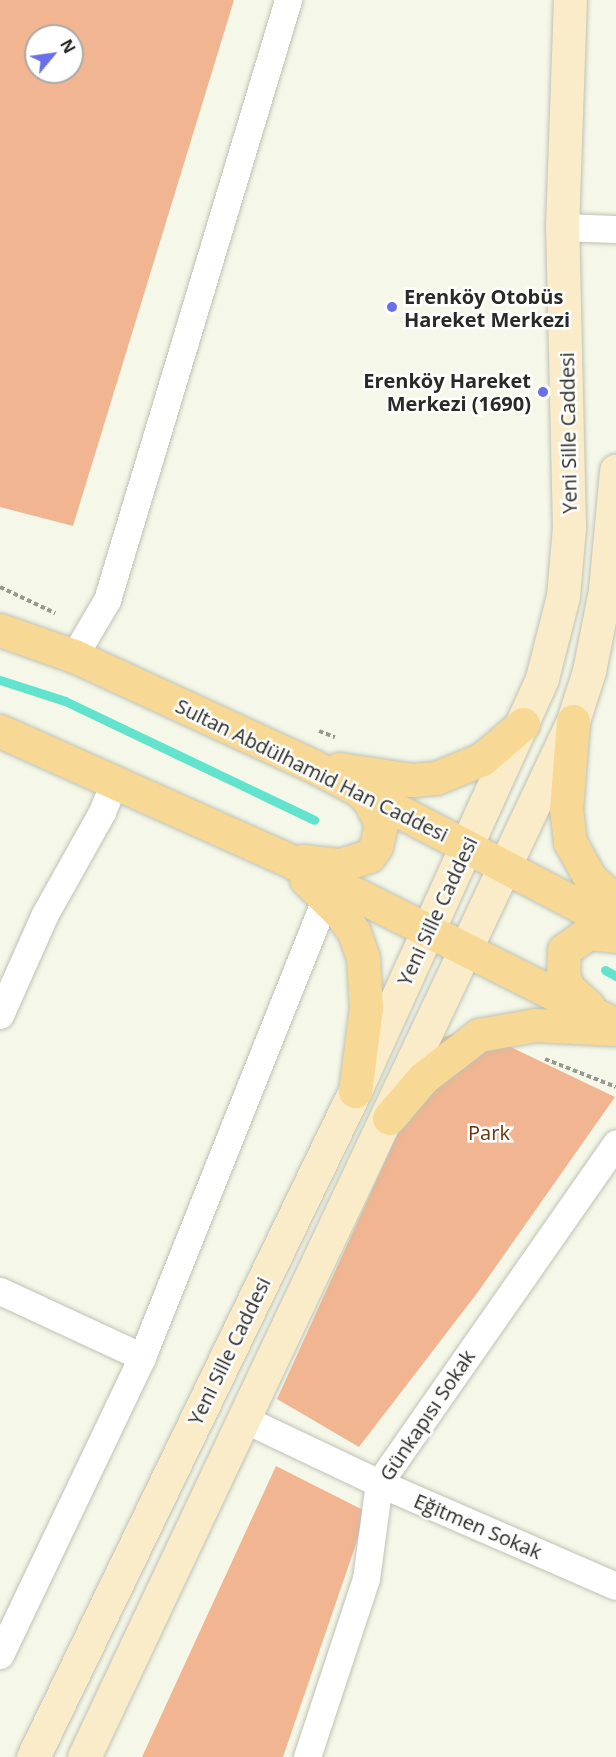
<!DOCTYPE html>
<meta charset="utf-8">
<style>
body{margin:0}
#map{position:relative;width:616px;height:1757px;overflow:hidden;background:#f5f8e9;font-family:"Open Sans",sans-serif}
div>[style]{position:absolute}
.green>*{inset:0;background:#f1b591}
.stream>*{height:9px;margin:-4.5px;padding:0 4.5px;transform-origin:4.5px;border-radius:4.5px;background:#62e3ce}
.path>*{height:4px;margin-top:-2px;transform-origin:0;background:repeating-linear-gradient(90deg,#989a90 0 4.5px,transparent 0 7.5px)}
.roads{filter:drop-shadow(0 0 2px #bfc2b4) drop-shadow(0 0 2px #bfc2b4)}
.street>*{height:27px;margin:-13.5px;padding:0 13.5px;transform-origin:13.5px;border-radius:13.5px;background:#fff}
.secondary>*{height:33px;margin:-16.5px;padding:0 16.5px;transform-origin:16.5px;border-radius:16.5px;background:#fbecc9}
.primary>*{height:33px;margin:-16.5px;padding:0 16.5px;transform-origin:16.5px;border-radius:16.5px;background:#f7d894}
.dots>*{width:16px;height:16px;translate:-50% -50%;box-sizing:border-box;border:3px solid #fff;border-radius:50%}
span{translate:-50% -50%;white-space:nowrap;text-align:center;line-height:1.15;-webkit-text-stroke:5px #fff;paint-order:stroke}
.poi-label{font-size:20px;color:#292a25;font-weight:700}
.left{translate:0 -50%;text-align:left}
.right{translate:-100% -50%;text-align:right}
.street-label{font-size:20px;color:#292a25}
.park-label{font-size:20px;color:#67330c}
.north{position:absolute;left:24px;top:24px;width:60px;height:60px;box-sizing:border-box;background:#fff;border:2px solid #a9aaa8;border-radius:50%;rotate:61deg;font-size:16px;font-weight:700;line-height:24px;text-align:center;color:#292a25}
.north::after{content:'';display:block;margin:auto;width:21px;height:27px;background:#686fe8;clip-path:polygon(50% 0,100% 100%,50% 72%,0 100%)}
</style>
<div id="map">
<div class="green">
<i style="clip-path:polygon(evenodd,0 0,234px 0,73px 526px,0 507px,0 0,36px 36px,72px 36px,72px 72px,36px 72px,36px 36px)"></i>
<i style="clip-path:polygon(471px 1028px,615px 1097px,478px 1292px,359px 1447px,277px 1399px,441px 1038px)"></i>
<i style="clip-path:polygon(276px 1466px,367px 1512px,283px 1757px,142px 1757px)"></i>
</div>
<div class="stream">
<i style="left:0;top:680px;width:68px;rotate:17.9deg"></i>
<i style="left:65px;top:701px;width:276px;rotate:25.5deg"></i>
<i style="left:605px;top:970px;width:13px;rotate:29deg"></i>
</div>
<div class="path">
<i style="left:0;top:587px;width:61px;rotate:25.3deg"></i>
<i style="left:319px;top:731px;width:17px;rotate:21deg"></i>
<i style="left:545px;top:1059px;width:76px;rotate:21.5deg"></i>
</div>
<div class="roads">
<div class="street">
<i style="left:562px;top:227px;width:54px;rotate:2.1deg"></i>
<i style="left:74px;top:656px;width:65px;rotate:-59.5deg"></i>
<i style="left:107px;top:600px;width:627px;rotate:-73.21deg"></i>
<i style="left:0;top:1015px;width:111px;rotate:-66deg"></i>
<i style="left:45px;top:914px;width:117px;rotate:-60.8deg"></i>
<i style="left:102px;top:812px;width:35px;rotate:-68deg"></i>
<i style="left:0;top:1291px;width:157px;rotate:24.9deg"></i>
<i style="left:242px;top:1418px;width:152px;rotate:25.4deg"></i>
<i style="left:379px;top:1483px;width:258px;rotate:23.5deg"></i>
<i style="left:0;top:1655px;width:330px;rotate:-64.5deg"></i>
<i style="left:142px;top:1357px;width:495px;rotate:-68.2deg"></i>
<i style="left:307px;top:1757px;width:188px;rotate:-71.7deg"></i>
<i style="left:366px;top:1579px;width:97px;rotate:-82.3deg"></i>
<i style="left:379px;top:1483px;width:414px;rotate:-55.1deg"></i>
</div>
<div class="secondary">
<i style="left:33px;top:1757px;width:740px;rotate:-64.2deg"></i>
<i style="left:355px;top:1091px;width:453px;rotate:-65.6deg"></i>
<i style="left:542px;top:678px;width:85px;rotate:-75.6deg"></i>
<i style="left:563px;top:596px;width:68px;rotate:-85deg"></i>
<i style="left:569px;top:528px;width:301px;rotate:-91.3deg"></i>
<i style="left:562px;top:227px;width:227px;rotate:-88deg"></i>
<i style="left:84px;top:1757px;width:1146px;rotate:-64.73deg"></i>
<i style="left:573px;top:721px;width:52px;rotate:-72.3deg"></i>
<i style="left:589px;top:671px;width:83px;rotate:-78.8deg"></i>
<i style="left:605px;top:590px;width:120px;rotate:-84.7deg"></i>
</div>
<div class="primary">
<i style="left:0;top:630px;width:78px;rotate:19.4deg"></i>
<i style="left:74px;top:656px;width:263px;rotate:24.7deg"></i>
<i style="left:313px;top:766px;width:342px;rotate:27.7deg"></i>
<i style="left:573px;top:721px;width:88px;rotate:94.5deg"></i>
<i style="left:566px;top:809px;width:33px;rotate:83deg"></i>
<i style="left:570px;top:842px;width:41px;rotate:60.9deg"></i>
<i style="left:590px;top:878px;width:35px;rotate:43deg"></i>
<i style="left:0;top:731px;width:307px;rotate:24.1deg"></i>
<i style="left:280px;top:856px;width:376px;rotate:26.7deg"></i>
<i style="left:339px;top:769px;width:74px;rotate:8.6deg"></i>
<i style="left:412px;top:780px;width:24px;rotate:-5deg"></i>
<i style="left:436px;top:778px;width:50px;rotate:-22.4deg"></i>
<i style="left:482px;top:759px;width:54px;rotate:-40.5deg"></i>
<i style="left:302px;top:861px;width:39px;rotate:6deg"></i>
<i style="left:341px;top:865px;width:29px;rotate:-18deg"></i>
<i style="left:369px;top:856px;width:12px;rotate:-55deg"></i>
<i style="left:376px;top:846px;width:23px;rotate:-77deg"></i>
<i style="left:381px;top:824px;width:25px;rotate:-116deg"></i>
<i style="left:370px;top:801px;width:16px;rotate:-135deg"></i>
<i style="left:306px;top:879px;width:49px;rotate:45deg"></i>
<i style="left:341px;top:914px;width:22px;rotate:54deg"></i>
<i style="left:354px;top:932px;width:28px;rotate:71deg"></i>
<i style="left:363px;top:958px;width:50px;rotate:86.6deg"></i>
<i style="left:366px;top:1008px;width:84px;rotate:97.5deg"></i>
<i style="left:588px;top:1006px;width:25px;rotate:-138deg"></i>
<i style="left:569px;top:989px;width:14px;rotate:-115deg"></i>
<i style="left:563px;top:976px;width:26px;rotate:-88deg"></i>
<i style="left:564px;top:950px;width:29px;rotate:-35deg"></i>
<i style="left:588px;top:933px;width:28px;rotate:6deg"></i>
<i style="left:389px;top:1118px;width:52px;rotate:-49.6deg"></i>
<i style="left:423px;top:1078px;width:71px;rotate:-37.5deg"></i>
<i style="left:479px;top:1035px;width:57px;rotate:-10.1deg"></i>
<i style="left:535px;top:1025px;width:79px;rotate:2.9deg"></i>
</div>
</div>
<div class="dots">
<i style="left:392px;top:307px;background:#686fe8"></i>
<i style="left:543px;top:392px;background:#686fe8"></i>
</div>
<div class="poi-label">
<span class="left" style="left:404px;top:308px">Erenköy Otobüs<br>Hareket Merkezi</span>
<span class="right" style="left:531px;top:392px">Erenköy Hareket<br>Merkezi (1690)</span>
</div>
<div class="street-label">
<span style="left:568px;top:433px;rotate:-91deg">Yeni Sille Caddesi</span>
<span style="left:312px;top:770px;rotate:26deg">Sultan Abdülhamid Han Caddesi</span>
<span style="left:437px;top:911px;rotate:-65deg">Yeni Sille Caddesi</span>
<span style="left:229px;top:1351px;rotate:-64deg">Yeni Sille Caddesi</span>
<span style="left:427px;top:1415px;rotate:-56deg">Günkapısı Sokak</span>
<span style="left:478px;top:1526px;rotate:23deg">Eğitmen Sokak</span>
</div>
<div class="park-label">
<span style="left:489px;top:1132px">Park</span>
</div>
<div class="north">N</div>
</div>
